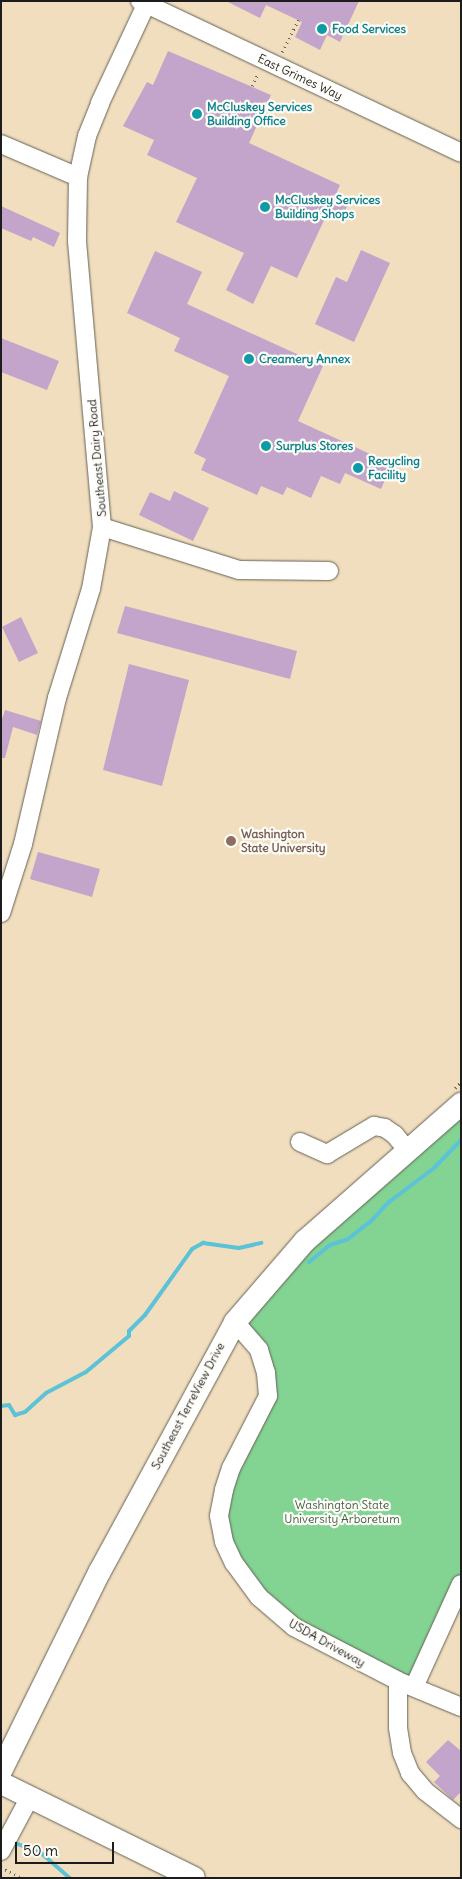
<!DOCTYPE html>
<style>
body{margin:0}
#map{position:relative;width:462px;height:1879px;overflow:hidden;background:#f0debe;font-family:Delius,sans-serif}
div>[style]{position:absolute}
.green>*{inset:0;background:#83d393}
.stream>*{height:4px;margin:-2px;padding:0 2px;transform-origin:2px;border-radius:2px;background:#5bc2d8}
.building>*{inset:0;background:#c3a4ca}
.path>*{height:2.5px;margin-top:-1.25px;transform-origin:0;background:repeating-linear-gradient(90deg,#666055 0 1px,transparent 0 5px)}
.roads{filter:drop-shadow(0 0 1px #666055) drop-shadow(0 0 1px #666055)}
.minor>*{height:18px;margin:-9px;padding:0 9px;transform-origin:9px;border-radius:9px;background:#fff}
.major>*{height:22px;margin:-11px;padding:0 11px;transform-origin:11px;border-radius:11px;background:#fff}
.dots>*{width:14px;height:14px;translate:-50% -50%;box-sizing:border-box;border:2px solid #fdfcf7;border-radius:50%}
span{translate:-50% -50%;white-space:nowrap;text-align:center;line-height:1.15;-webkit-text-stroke:4.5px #fdfcf7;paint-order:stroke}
.culture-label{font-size:12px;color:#0d838f;font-weight:700}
.left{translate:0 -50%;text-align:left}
.street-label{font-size:12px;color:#1c1c1c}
.education-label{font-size:12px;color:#785e54;font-weight:700}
.park-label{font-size:12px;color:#405c46}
.frame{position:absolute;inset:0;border:2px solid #1c1c1c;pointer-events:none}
.scale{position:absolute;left:15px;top:1842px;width:99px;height:22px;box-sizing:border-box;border:2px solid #1c1c1c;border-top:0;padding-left:6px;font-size:15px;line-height:18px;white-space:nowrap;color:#1c1c1c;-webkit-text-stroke:4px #fdfcf7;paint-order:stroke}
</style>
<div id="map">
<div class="green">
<i style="clip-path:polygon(461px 1104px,461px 1584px,414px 1687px,318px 1640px,234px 1563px,224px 1490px,244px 1446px,266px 1373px,235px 1322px)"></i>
</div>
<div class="stream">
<i style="left:309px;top:1262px;width:27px;rotate:-39deg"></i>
<i style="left:330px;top:1245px;width:19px;rotate:-18deg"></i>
<i style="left:348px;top:1239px;width:31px;rotate:-38deg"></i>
<i style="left:372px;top:1220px;width:25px;rotate:-47deg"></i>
<i style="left:389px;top:1202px;width:56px;rotate:-37.1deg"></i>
<i style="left:434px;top:1168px;width:39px;rotate:-46deg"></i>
<i style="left:1px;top:1406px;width:8px;rotate:-7deg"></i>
<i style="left:9px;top:1405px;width:12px;rotate:59deg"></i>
<i style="left:15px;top:1415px;width:10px;rotate:-17deg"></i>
<i style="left:25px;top:1412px;width:28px;rotate:-42deg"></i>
<i style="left:46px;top:1393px;width:45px;rotate:-27.7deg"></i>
<i style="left:86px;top:1372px;width:56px;rotate:-39.9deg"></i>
<i style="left:129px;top:1336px;width:5px;rotate:-90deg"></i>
<i style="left:129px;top:1331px;width:23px;rotate:-45deg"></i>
<i style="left:145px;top:1315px;width:81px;rotate:-54.5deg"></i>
<i style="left:192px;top:1249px;width:13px;rotate:-29deg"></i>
<i style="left:203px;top:1243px;width:36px;rotate:8deg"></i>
<i style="left:239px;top:1248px;width:23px;rotate:-13deg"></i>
<i style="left:15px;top:1843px;width:28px;rotate:21deg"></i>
<i style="left:41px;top:1853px;width:38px;rotate:41deg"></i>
</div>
<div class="building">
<i style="clip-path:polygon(226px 1px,359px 1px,340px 42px,327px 35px,320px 50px,295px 37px,302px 22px,266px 5px,260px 18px)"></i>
<i style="clip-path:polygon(168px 51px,271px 95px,249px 143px,340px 185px,336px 194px,350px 200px,341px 220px,327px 214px,297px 278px,271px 266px,253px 304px,226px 290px,244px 253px,176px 222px,197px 178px,147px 155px,154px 140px,123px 126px,147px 82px,153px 85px)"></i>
<i style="clip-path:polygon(1px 206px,60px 233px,54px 247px,33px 237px,31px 241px,1px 228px)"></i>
<i style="clip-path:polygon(361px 250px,390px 263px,354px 342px,315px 324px,336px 277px,347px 282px)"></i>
<i style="clip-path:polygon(155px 251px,202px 272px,187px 304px,323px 366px,298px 421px,392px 464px,381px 489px,345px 473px,340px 484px,321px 476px,311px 498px,287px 487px,283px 495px,261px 486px,257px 495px,201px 470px,206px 459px,194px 453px,229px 376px,174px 351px,180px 338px,127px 313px)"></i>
<i style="clip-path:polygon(1px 338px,59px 361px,47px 390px,1px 372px)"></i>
<i style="clip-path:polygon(174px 491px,209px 508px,193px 541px,139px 515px,150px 492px,170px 501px)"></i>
<i style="clip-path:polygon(125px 606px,297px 651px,290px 679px,117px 633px)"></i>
<i style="clip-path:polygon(21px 617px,38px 653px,19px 662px,2px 627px)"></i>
<i style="clip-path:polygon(129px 664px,189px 680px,162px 786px,103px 770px)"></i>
<i style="clip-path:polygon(5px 710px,41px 721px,37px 735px,13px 727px,5px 758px,1px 758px,1px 722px)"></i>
<i style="clip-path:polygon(38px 852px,100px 869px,92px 897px,30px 879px)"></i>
<i style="clip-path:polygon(448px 1740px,461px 1751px,461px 1792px,453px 1800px,434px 1782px,440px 1776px,426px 1762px)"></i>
</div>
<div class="path">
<i style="left:282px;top:52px;width:36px;rotate:-63deg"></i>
<i style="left:252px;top:86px;width:14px;rotate:-65deg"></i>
<i style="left:455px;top:1088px;width:8px;rotate:-45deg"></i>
<i style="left:1px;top:1867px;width:24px;rotate:28deg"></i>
</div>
<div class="roads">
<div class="minor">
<i style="left:140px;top:1px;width:355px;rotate:25.3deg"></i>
<i style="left:1px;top:144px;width:84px;rotate:23.2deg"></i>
<i style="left:102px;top:527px;width:144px;rotate:17.4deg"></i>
<i style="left:239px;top:570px;width:90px;rotate:0.6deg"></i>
<i style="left:1px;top:913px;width:72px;rotate:-72.3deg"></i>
<i style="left:23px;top:844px;width:150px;rotate:-76.9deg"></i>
<i style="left:57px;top:698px;width:114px;rotate:-72.7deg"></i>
<i style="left:91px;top:589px;width:63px;rotate:-79.9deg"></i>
<i style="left:102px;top:527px;width:287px;rotate:-95deg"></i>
<i style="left:77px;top:241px;width:64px;rotate:-89.1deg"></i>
<i style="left:78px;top:177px;width:42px;rotate:-77.6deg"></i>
<i style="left:87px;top:136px;width:35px;rotate:-68deg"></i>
<i style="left:100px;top:103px;width:108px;rotate:-64.9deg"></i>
<i style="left:300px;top:1142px;width:30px;rotate:24deg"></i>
<i style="left:327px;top:1154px;width:55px;rotate:-30.8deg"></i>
<i style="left:374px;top:1126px;width:11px;rotate:10deg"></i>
<i style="left:385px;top:1128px;width:12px;rotate:35deg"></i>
<i style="left:395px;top:1135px;width:21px;rotate:51deg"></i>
<i style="left:235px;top:1322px;width:37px;rotate:49deg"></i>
<i style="left:259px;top:1350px;width:24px;rotate:73deg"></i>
<i style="left:266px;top:1373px;width:23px;rotate:85deg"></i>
<i style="left:268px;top:1396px;width:81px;rotate:117.2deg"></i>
<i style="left:231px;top:1468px;width:23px;rotate:108deg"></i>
<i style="left:224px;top:1490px;width:26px;rotate:101deg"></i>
<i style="left:219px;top:1516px;width:26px;rotate:79deg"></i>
<i style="left:224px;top:1542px;width:23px;rotate:65deg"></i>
<i style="left:234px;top:1563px;width:42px;rotate:53.7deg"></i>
<i style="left:259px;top:1597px;width:46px;rotate:40.6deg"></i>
<i style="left:294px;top:1627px;width:117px;rotate:27.4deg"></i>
<i style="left:398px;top:1681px;width:68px;rotate:22.4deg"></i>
<i style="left:398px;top:1681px;width:47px;rotate:90deg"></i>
<i style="left:398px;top:1728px;width:25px;rotate:81deg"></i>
<i style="left:402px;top:1753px;width:22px;rotate:68deg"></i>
<i style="left:410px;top:1773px;width:23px;rotate:50deg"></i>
<i style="left:425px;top:1791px;width:46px;rotate:37.9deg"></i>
<i style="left:414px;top:1687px;width:113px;rotate:-65.5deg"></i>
<i style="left:1px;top:1851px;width:61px;rotate:-61.8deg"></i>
</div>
<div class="major">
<i style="left:1px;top:1771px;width:223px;rotate:-63.7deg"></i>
<i style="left:100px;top:1571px;width:283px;rotate:-61.5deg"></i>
<i style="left:235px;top:1322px;width:107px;rotate:-49.2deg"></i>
<i style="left:305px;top:1241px;width:208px;rotate:-41.3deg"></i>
<i style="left:1px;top:1783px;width:215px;rotate:26.2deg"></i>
</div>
</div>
<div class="dots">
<i style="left:322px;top:29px;background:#0f9aa8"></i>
<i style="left:197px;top:114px;background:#0f9aa8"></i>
<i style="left:265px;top:207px;background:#0f9aa8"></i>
<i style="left:249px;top:359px;background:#0f9aa8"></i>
<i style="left:266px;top:446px;background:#0f9aa8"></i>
<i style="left:358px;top:468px;background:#0f9aa8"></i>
<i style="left:231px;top:841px;background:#8d6e63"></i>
</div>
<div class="culture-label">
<span class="left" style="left:332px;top:29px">Food Services</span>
<span class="left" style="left:207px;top:114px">McCluskey Services<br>Building Office</span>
<span class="left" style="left:275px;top:207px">McCluskey Services<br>Building Shops</span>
<span class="left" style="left:259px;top:359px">Creamery Annex</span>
<span class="left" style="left:276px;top:446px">Surplus Stores</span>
<span class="left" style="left:368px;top:468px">Recycling<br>Facility</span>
</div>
<div class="street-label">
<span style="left:300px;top:77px;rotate:25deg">East Grimes Way</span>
<span style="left:97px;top:458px;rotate:-95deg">Southeast Dairy Road</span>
<span style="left:188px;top:1406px;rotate:-62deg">Southeast TerreView Drive</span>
<span style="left:327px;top:1643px;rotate:29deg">USDA Driveway</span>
</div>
<div class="education-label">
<span class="left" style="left:241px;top:841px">Washington<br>State University</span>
</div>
<div class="park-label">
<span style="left:342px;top:1512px">Washington State<br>University Arboretum</span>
</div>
<div class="frame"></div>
<div class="scale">50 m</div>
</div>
